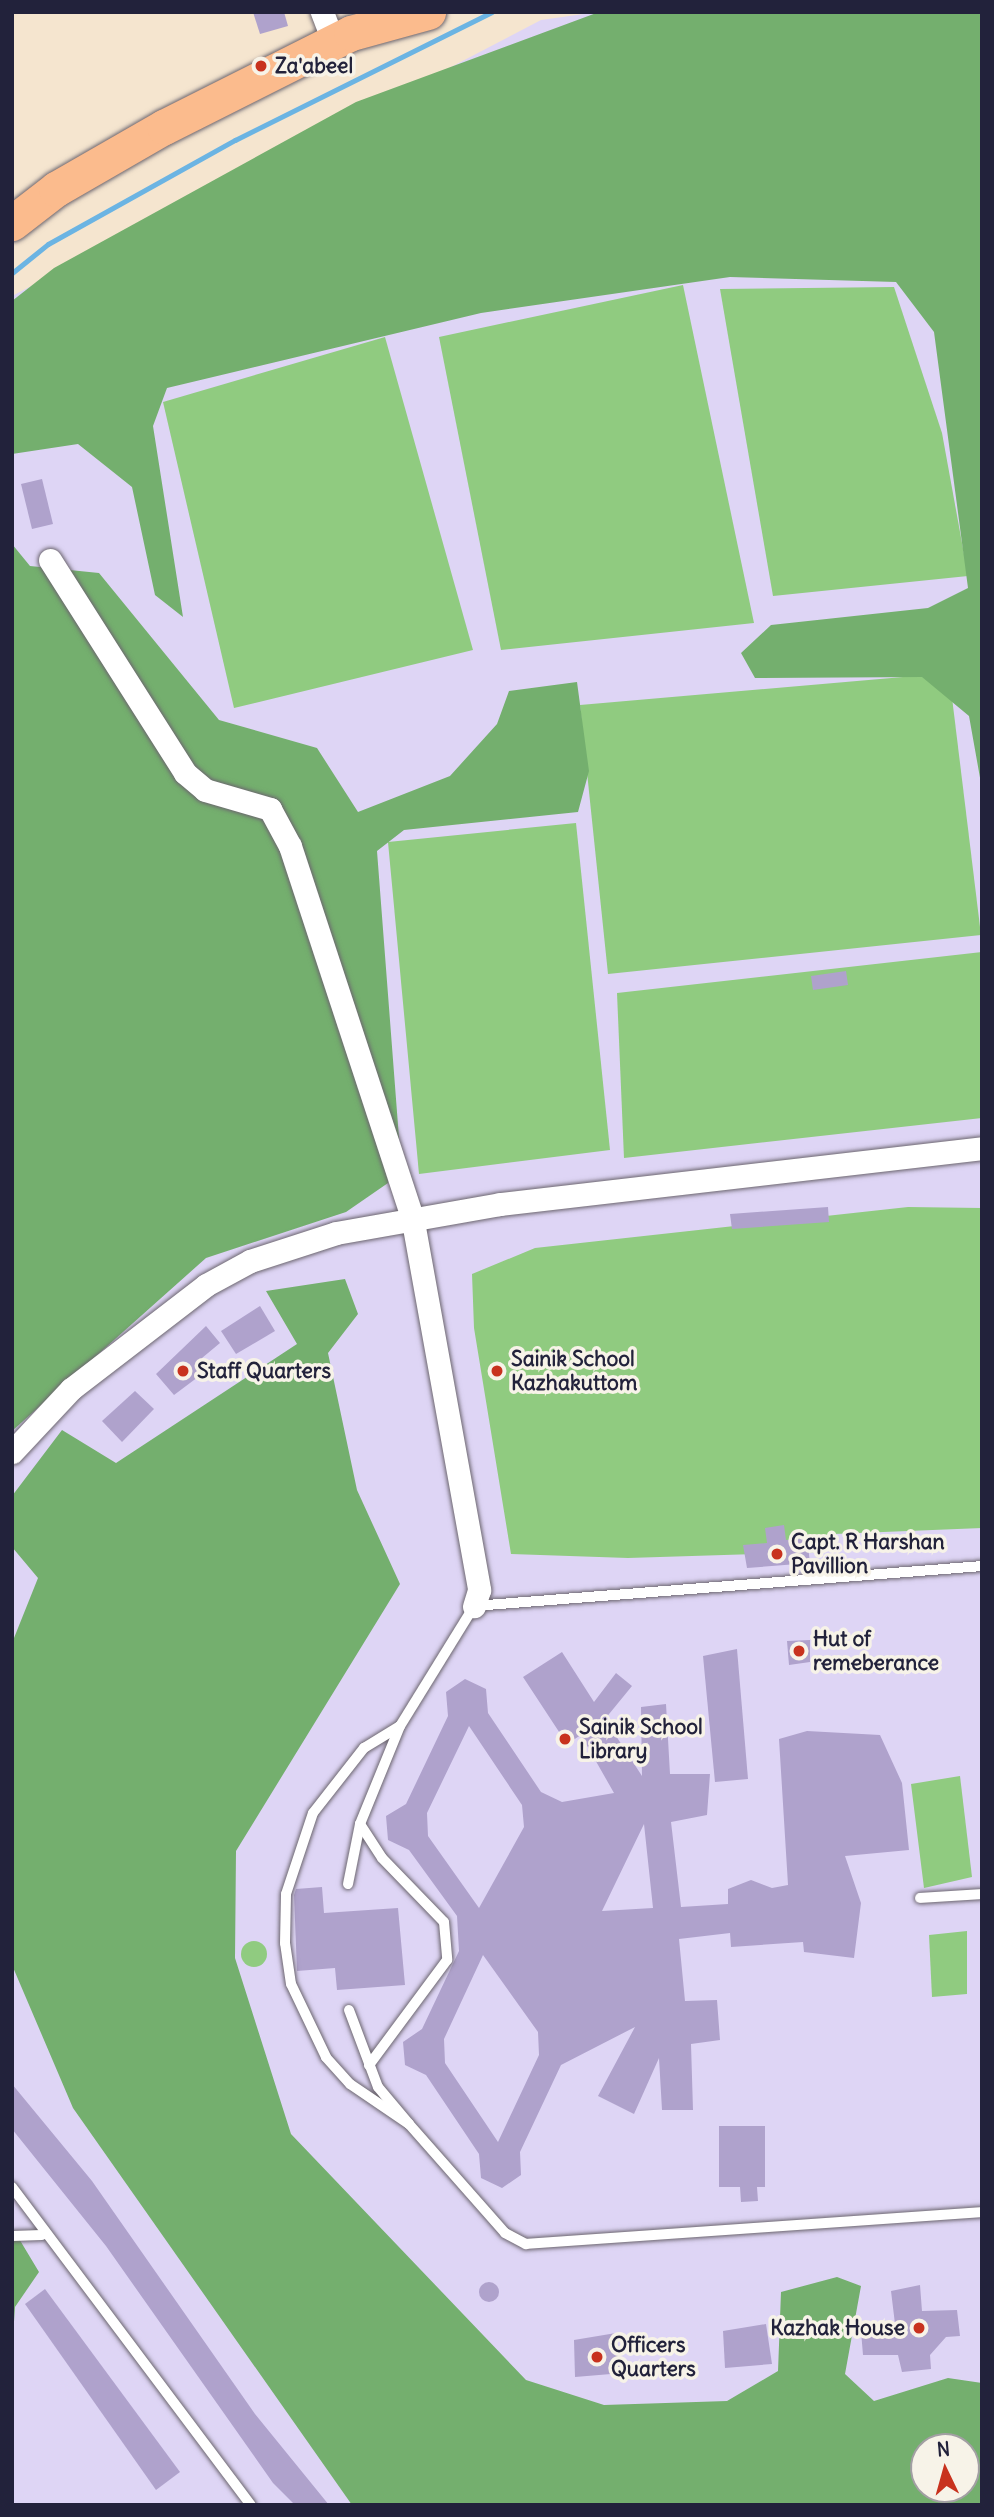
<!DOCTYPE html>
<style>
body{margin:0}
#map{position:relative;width:994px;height:2517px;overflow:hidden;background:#f5e5cf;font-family:Delius,sans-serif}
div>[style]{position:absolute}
.built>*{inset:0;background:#ded5f5}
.green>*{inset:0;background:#90cb80}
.round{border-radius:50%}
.forest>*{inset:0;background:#74af6e}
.stream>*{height:5px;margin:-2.5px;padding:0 2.5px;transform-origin:2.5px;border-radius:2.5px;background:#6bb4e3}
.building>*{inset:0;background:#afa2cc}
.roads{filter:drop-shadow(0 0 2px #6c666f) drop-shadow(0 0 2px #6c666f)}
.service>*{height:10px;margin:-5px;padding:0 5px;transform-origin:5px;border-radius:5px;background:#fff}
.minor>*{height:23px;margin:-11.5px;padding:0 11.5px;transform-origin:11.5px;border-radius:11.5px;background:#fff}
.primary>*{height:35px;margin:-17.5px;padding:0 17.5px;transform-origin:17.5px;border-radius:17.5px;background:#fbbb8d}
.dots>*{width:19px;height:19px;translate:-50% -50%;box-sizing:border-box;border:4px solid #f7f3e8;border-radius:50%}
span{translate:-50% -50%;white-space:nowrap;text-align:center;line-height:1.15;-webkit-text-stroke:7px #f7f3e8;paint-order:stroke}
.poi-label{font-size:21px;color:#22223b;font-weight:700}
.left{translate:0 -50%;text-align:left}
.right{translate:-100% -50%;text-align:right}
.frame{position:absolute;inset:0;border:14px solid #22223b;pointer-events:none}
.north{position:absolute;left:910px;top:2433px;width:70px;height:70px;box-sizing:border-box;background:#f7f3e8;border:2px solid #a29fa3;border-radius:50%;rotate:355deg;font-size:19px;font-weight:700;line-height:28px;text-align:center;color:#22223b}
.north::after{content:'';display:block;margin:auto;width:24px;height:32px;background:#c8321e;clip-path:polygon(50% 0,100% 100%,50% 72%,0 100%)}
</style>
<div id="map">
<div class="built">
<i style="clip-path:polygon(evenodd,598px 12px,982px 12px,982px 2505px,12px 2505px,12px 296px,541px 20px,598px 12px,924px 2447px,966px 2447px,966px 2489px,924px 2489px,924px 2447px)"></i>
</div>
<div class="green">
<i style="clip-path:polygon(683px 285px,754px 623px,501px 650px,439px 337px)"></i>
<i style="clip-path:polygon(894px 287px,942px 433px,968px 576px,773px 596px,720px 289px)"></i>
<i style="clip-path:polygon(385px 337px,473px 650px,234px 708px,163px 402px)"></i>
<i style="clip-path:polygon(949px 673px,981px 935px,608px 974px,580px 705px)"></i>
<i style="clip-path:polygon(576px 823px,610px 1150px,419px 1174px,388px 842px)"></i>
<i style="clip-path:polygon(982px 952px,982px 1118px,624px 1158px,617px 993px)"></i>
<i style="clip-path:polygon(908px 1207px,982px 1208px,982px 1528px,834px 1534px,821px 1552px,628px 1558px,511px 1554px,474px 1328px,472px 1274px,535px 1248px)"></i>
<i style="clip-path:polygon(960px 1776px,972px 1877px,924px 1888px,911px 1784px)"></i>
<i style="clip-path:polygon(967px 1931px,967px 1994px,932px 1997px,929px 1935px)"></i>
<i class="round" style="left:241px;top:1941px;width:26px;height:26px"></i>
</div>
<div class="forest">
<i style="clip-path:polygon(599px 12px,982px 12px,982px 789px,969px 716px,922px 677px,755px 678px,741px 653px,771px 625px,928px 608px,968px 588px,934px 332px,896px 282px,730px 277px,481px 313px,167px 388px,153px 426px,183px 617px,155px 595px,132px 487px,78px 444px,12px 454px,12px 301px,54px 268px,356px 102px)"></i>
<i style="clip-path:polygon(12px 544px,30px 566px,99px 573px,219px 720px,317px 748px,358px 812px,450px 776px,497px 724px,509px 691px,577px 682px,589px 771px,578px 812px,404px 830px,377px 851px,399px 1138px,388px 1183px,346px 1212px,206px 1258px,12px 1431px)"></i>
<i style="clip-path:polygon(evenodd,345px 1279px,358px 1314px,328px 1353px,357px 1490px,400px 1584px,236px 1851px,235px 1958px,291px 2134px,526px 2380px,604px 2405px,727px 2401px,778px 2371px,781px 2292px,837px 2277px,861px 2286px,845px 2374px,874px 2401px,948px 2378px,982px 2383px,982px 2505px,352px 2505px,73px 2108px,12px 1965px,12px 1643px,38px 1578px,12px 1547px,12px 1496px,62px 1430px,116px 1463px,297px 1344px,266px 1291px,345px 1279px,924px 2447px,966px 2447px,966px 2489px,924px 2489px,924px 2447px)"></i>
<i style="clip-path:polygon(12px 2227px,39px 2272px,15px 2307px,12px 2352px)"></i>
</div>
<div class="stream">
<i style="left:12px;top:273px;width:46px;rotate:-38.9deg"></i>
<i style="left:48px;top:244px;width:214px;rotate:-29.1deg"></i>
<i style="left:235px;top:140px;width:287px;rotate:-26.5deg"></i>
</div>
<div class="building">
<i style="clip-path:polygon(253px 12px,284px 12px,288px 26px,260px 34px)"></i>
<i style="clip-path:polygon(42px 479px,53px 524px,32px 529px,21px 484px)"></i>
<i style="clip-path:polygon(846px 971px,848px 985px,813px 990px,811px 976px)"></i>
<i style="clip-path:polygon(828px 1207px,829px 1222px,732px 1229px,730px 1214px)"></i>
<i style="clip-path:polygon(260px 1306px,275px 1331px,236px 1354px,221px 1331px)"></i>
<i style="clip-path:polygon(206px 1326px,220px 1343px,202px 1358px,210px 1368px,174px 1395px,156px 1374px)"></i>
<i style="clip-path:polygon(135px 1391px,154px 1409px,122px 1442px,102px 1421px)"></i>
<i style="clip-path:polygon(784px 1525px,786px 1540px,807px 1538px,810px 1563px,747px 1568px,743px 1545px,767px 1543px,765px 1528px)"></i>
<i style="clip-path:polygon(810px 1640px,810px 1662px,789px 1665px,787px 1641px)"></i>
<i style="clip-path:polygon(737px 1649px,748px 1779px,715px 1782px,703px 1656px)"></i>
<i style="clip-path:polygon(evenodd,562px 1652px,594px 1702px,616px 1673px,632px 1686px,605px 1719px,642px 1776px,641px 1707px,666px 1704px,670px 1774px,710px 1774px,707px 1815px,671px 1822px,681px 1907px,728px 1904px,728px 1889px,751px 1880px,772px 1888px,788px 1885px,779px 1739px,807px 1731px,880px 1735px,902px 1783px,909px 1850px,845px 1856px,861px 1903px,854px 1958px,804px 1952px,803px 1942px,731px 1947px,730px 1933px,679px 1939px,685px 2001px,717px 2000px,720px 2040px,691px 2044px,693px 2110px,662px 2110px,659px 2058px,634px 2114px,598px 2096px,635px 2027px,561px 2065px,520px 2152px,521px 2175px,502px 2188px,481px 2178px,479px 2154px,426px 2075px,405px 2065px,403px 2042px,422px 2029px,459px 1951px,457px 1916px,409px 1850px,388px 1840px,386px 1816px,406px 1804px,448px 1716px,446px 1692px,465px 1679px,486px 1689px,488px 1713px,541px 1792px,562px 1802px,614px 1793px,581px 1735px,567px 1744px,523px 1677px,562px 1652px,469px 1726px,522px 1805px,524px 1827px,479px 1908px,428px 1836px,427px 1813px,469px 1726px,562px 1652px,644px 1824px,653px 1908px,602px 1911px,644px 1824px,562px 1652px,483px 1955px,538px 2032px,539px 2055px,498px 2142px,445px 2063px,444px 2039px,483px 1955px)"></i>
<i style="clip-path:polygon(322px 1887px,324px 1913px,398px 1908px,405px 1985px,337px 1990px,335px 1968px,297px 1971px,294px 1895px,296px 1889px)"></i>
<i style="clip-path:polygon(12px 2084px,92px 2181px,255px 2414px,329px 2505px,295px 2505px,273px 2483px,106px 2246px,12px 2129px)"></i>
<i style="clip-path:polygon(719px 2126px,765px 2126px,765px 2187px,757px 2187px,758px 2201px,741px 2202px,740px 2187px,719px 2187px)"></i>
<i class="round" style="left:479px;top:2282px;width:20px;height:20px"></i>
<i style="clip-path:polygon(920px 2285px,922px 2311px,957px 2310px,960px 2336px,946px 2337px,930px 2355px,931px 2369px,902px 2372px,898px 2355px,863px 2355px,861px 2331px,895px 2324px,891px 2291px)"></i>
<i style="clip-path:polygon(45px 2289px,180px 2472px,156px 2490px,25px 2304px)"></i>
<i style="clip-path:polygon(766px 2324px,772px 2364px,725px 2368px,723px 2331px)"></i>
<i style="clip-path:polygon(616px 2333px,623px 2373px,575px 2377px,574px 2340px)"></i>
</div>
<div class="roads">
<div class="service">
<i style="left:360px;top:1824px;width:40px;rotate:57.1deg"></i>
<i style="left:382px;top:1858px;width:89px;rotate:45.9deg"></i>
<i style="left:444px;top:1922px;width:38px;rotate:85deg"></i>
<i style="left:447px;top:1960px;width:131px;rotate:126.6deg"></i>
<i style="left:348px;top:1884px;width:61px;rotate:-78.7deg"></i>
<i style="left:360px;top:1824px;width:106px;rotate:-67.8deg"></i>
<i style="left:400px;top:1726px;width:141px;rotate:-58.3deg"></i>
<i style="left:474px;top:1606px;width:510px;rotate:-4.5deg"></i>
<i style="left:920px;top:1898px;width:62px;rotate:-3.7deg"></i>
<i style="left:349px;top:2010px;width:82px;rotate:69.4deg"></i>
<i style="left:378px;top:2087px;width:48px;rotate:50deg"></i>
<i style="left:409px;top:2124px;width:71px;rotate:-145.9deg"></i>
<i style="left:350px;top:2084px;width:36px;rotate:-132deg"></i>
<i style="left:326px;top:2057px;width:81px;rotate:-115.6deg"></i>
<i style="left:291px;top:1984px;width:41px;rotate:-98.3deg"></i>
<i style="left:285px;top:1943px;width:49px;rotate:-88.8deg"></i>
<i style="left:286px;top:1894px;width:85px;rotate:-71.6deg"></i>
<i style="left:313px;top:1813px;width:83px;rotate:-51.9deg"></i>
<i style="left:364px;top:1748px;width:42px;rotate:-31.4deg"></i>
<i style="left:409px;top:2124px;width:145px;rotate:48.6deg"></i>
<i style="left:505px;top:2233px;width:24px;rotate:28deg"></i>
<i style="left:526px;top:2244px;width:457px;rotate:-4deg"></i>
<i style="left:12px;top:2187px;width:398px;rotate:53.1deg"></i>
<i style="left:12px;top:2236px;width:30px;rotate:-2deg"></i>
</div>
<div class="minor">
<i style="left:322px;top:12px;width:33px;rotate:69deg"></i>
<i style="left:50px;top:560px;width:252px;rotate:57.6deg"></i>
<i style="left:185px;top:773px;width:26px;rotate:40deg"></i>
<i style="left:205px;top:790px;width:68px;rotate:16.3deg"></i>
<i style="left:270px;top:809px;width:42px;rotate:61.6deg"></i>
<i style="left:290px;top:846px;width:390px;rotate:71.8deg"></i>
<i style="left:412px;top:1216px;width:380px;rotate:79.8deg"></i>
<i style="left:479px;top:1590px;width:17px;rotate:107deg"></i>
<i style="left:12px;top:1452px;width:86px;rotate:-46.9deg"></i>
<i style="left:71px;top:1389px;width:170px;rotate:-37.6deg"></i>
<i style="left:206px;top:1285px;width:50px;rotate:-28.6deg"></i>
<i style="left:250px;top:1261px;width:90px;rotate:-18deg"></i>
<i style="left:336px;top:1233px;width:167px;rotate:-10deg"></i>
<i style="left:500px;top:1204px;width:485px;rotate:-6.6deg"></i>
</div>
<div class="primary">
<i style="left:12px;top:223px;width:56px;rotate:-37.7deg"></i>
<i style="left:56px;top:189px;width:125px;rotate:-29.9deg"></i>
<i style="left:164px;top:127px;width:209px;rotate:-26.7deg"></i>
<i style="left:351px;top:33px;width:80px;rotate:-15.3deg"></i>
</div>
</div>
<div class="dots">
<i style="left:261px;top:66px;background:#c8321e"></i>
<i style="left:183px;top:1371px;background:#c8321e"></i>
<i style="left:497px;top:1371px;background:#c8321e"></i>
<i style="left:777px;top:1554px;background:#c8321e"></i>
<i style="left:799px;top:1651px;background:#c8321e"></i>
<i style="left:565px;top:1739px;background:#c8321e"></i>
<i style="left:919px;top:2328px;background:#c8321e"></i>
<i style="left:597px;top:2357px;background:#c8321e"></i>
</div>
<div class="poi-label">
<span class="left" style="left:275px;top:66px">Za'abeel</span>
<span class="left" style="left:511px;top:1371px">Sainik School<br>Kazhakuttom</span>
<span class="left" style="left:197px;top:1371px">Staff Quarters</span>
<span class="left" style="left:791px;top:1554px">Capt. R Harshan<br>Pavillion</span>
<span class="left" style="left:813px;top:1651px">Hut of<br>remeberance</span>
<span class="left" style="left:579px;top:1739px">Sainik School<br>Library</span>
<span class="right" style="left:905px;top:2328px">Kazhak House</span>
<span class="left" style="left:611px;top:2357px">Officers<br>Quarters</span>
</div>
<div class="frame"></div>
<div class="north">N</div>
</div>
